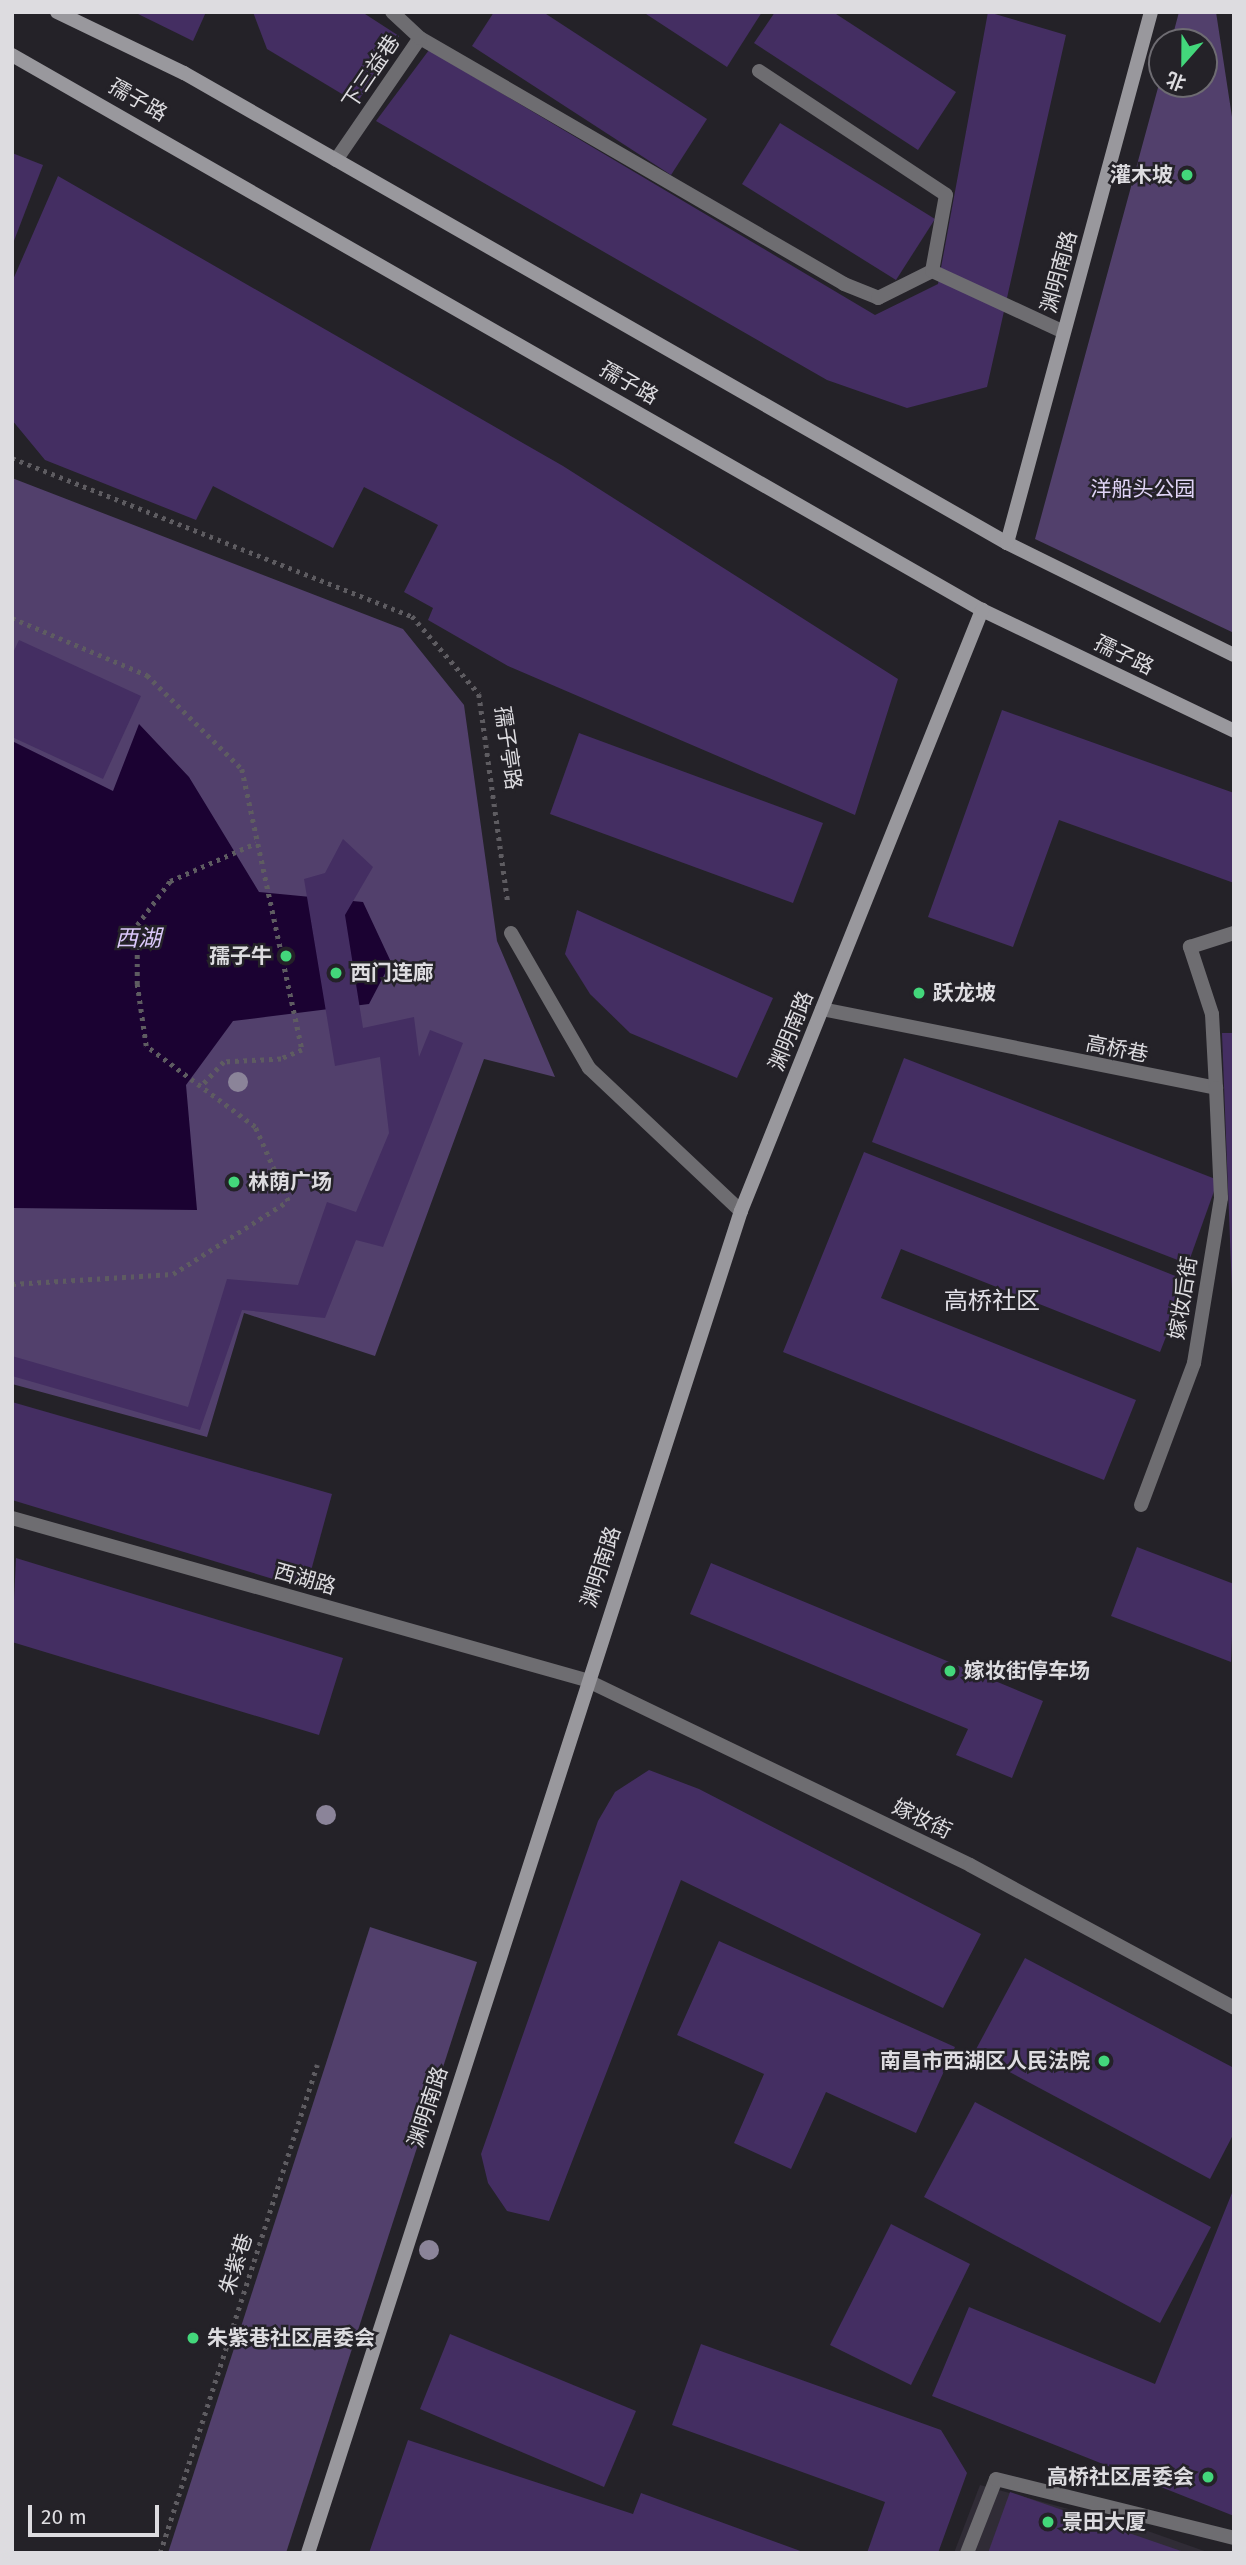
<!DOCTYPE html>
<meta charset="utf-8">
<style>
body{margin:0}
#map{position:relative;width:1246px;height:2565px;overflow:hidden;background:#242228;font-family:"Fira Sans","Noto Sans SC",sans-serif}
div>[style]{position:absolute}
.built>*{inset:0;background:#302c36}
.green>*{inset:0;background:#52406c}
.water>*{inset:0;background:#1b0232}
.building>*{inset:0;background:#442e62}
.path>*{height:4.5px;margin-top:-2.25px;transform-origin:0;background:repeating-linear-gradient(90deg,#5e5c61 0 3.5px,transparent 0 8.5px)}
.lane>*{height:14px;margin:-7px;padding:0 7px;transform-origin:7px;border-radius:7px;background:#6e6d71}
.street>*{height:14px;margin:-7px;padding:0 7px;transform-origin:7px;border-radius:7px;background:#6e6d71}
.secondary>*{height:14px;margin:-7px;padding:0 7px;transform-origin:7px;border-radius:7px;background:#99989d}
.trees>*{width:20px;height:20px;margin:-10px;border-radius:50%;background:#8b8499}
.dots>*{width:19px;height:19px;translate:-50% -50%;box-sizing:border-box;border:4px solid #242228;border-radius:50%}
span{translate:-50% -50%;white-space:nowrap;text-align:center;line-height:1.15;-webkit-text-stroke:5px #242228;paint-order:stroke}
.street-label{font-size:21px;color:#dddce0}
.poi-label{font-size:21px;color:#dddce0;font-weight:700}
.right{translate:-100% -50%;text-align:right}
.left{translate:0 -50%;text-align:left}
.park-label{font-size:21px;color:#e0d4f6}
.water-label{font-size:23px;color:#dbc8fb;font-style:italic}
.quarter-label{font-size:24px;color:#e0dee6}
.frame{position:absolute;inset:0;border:14px solid #dddce0;pointer-events:none}
.north{position:absolute;left:1148px;top:28px;width:70px;height:70px;box-sizing:border-box;background:#242228;border:2px solid #6e6c72;border-radius:50%;rotate:201deg;font-size:19px;font-weight:700;line-height:28px;text-align:center;color:#dddce0}
.north::after{content:'';display:block;margin:auto;width:24px;height:32px;background:#43d77b;clip-path:polygon(50% 0,100% 100%,50% 72%,0 100%)}
.scale{position:absolute;left:28px;top:2505px;width:131px;height:32px;box-sizing:border-box;border:4px solid #dddce0;border-top:0;padding-left:9px;font-size:21px;line-height:24px;white-space:nowrap;color:#dddce0;-webkit-text-stroke:5px #242228;paint-order:stroke}
</style>
<div id="map">
<div class="built">
<i style="clip-path:polygon(980px 2485px,1142px 2529px,1210px 2553px,954px 2553px)"></i>
</div>
<div class="green">
<i style="clip-path:polygon(1179px 12px,1216px 12px,1234px 130px,1234px 633px,1035px 539px,1162px 73px,1162px 84px,1204px 84px,1204px 42px,1171px 42px)"></i>
<i style="clip-path:polygon(12px 478px,403px 629px,464px 705px,497px 941px,555px 1077px,484px 1059px,375px 1356px,244px 1313px,207px 1437px,12px 1384px)"></i>
<i style="clip-path:polygon(370px 1927px,477px 1962px,286px 2553px,168px 2553px)"></i>
</div>
<div class="water">
<i style="clip-path:polygon(139px 724px,189px 777px,259px 892px,363px 902px,391px 962px,369px 1004px,233px 1021px,186px 1085px,197px 1210px,12px 1208px,12px 741px,113px 791px)"></i>
</div>
<div class="building">
<i style="clip-path:polygon(134px 12px,206px 12px,193px 41px)"></i>
<i style="clip-path:polygon(253px 12px,362px 12px,399px 36px,357px 103px,267px 49px)"></i>
<i style="clip-path:polygon(494px 12px,543px 12px,707px 119px,671px 175px,472px 46px)"></i>
<i style="clip-path:polygon(643px 12px,762px 12px,727px 67px)"></i>
<i style="clip-path:polygon(775px 12px,833px 12px,956px 92px,918px 150px,754px 43px)"></i>
<i style="clip-path:polygon(988px 12px,1066px 35px,987px 387px,907px 408px,827px 380px,376px 121px,429px 50px,875px 315px,938px 284px)"></i>
<i style="clip-path:polygon(780px 123px,935px 219px,896px 280px,742px 184px)"></i>
<i style="clip-path:polygon(12px 153px,43px 165px,12px 246px)"></i>
<i style="clip-path:polygon(58px 176px,563px 466px,898px 679px,855px 815px,508px 666px,428px 620px,433px 608px,404px 592px,438px 525px,364px 487px,333px 548px,213px 486px,196px 520px,45px 460px,12px 420px,12px 282px)"></i>
<i style="clip-path:polygon(19px 640px,141px 696px,103px 779px,12px 737px,12px 655px)"></i>
<i style="clip-path:polygon(1002px 710px,1234px 793px,1234px 883px,1059px 820px,1013px 947px,928px 917px)"></i>
<i style="clip-path:polygon(579px 733px,823px 823px,793px 903px,550px 814px)"></i>
<i style="clip-path:polygon(343px 839px,373px 867px,345px 915px,363px 1028px,414px 1017px,419px 1057px,430px 1030px,463px 1043px,383px 1247px,356px 1240px,325px 1318px,242px 1310px,200px 1430px,12px 1376px,12px 1356px,188px 1407px,227px 1279px,298px 1285px,327px 1202px,356px 1212px,389px 1133px,380px 1057px,335px 1066px,304px 879px,325px 873px)"></i>
<i style="clip-path:polygon(577px 910px,773px 998px,737px 1078px,630px 1033px,590px 994px,565px 954px)"></i>
<i style="clip-path:polygon(1222px 1033px,1234px 1033px,1234px 1291px,1232px 1291px)"></i>
<i style="clip-path:polygon(904px 1058px,1218px 1180px,1188px 1264px,872px 1142px)"></i>
<i style="clip-path:polygon(864px 1152px,1188px 1281px,1160px 1352px,901px 1249px,881px 1298px,1136px 1400px,1104px 1480px,783px 1352px)"></i>
<i style="clip-path:polygon(12px 1402px,332px 1494px,306px 1589px,12px 1500px)"></i>
<i style="clip-path:polygon(1137px 1547px,1234px 1584px,1231px 1662px,1111px 1616px)"></i>
<i style="clip-path:polygon(16px 1558px,343px 1658px,319px 1735px,12px 1642px)"></i>
<i style="clip-path:polygon(711px 1563px,1043px 1701px,1012px 1778px,956px 1755px,968px 1729px,690px 1614px)"></i>
<i style="clip-path:polygon(649px 1770px,699px 1789px,981px 1934px,943px 2008px,681px 1880px,549px 2221px,507px 2211px,488px 2183px,481px 2154px,598px 1821px,615px 1792px)"></i>
<i style="clip-path:polygon(719px 1941px,955px 2047px,916px 2133px,826px 2092px,791px 2169px,734px 2143px,764px 2074px,677px 2035px)"></i>
<i style="clip-path:polygon(1025px 1958px,1234px 2068px,1234px 2133px,1210px 2179px,974px 2053px)"></i>
<i style="clip-path:polygon(975px 2102px,1211px 2227px,1160px 2323px,924px 2197px)"></i>
<i style="clip-path:polygon(1234px 2188px,1234px 2516px,932px 2396px,969px 2307px,1155px 2384px)"></i>
<i style="clip-path:polygon(891px 2224px,970px 2264px,911px 2385px,830px 2345px)"></i>
<i style="clip-path:polygon(450px 2334px,636px 2411px,604px 2487px,420px 2409px)"></i>
<i style="clip-path:polygon(701px 2344px,941px 2430px,967px 2473px,938px 2553px,867px 2553px,885px 2502px,672px 2425px)"></i>
<i style="clip-path:polygon(408px 2440px,633px 2514px,641px 2493px,806px 2553px,369px 2553px)"></i>
<i style="clip-path:polygon(1010px 2492px,1184px 2552px,1184px 2553px,988px 2553px)"></i>
</div>
<div class="path">
<i style="left:12px;top:458px;width:430px;rotate:21.6deg"></i>
<i style="left:412px;top:616px;width:103px;rotate:49.3deg"></i>
<i style="left:479px;top:694px;width:212px;rotate:82.1deg"></i>
<i style="left:12px;top:618px;width:147px;rotate:22.9deg"></i>
<i style="left:147px;top:675px;width:134px;rotate:44.7deg"></i>
<i style="left:242px;top:769px;width:287px;rotate:77.9deg"></i>
<i style="left:302px;top:1050px;width:23px;rotate:157deg"></i>
<i style="left:281px;top:1059px;width:57px;rotate:177deg"></i>
<i style="left:224px;top:1062px;width:34px;rotate:133deg"></i>
<i style="left:12px;top:1284px;width:161px;rotate:-3.6deg"></i>
<i style="left:173px;top:1274px;width:136px;rotate:-32.4deg"></i>
<i style="left:288px;top:1201px;width:81px;rotate:-114deg"></i>
<i style="left:255px;top:1127px;width:136px;rotate:-143.4deg"></i>
<i style="left:146px;top:1046px;width:63px;rotate:-98.3deg"></i>
<i style="left:137px;top:984px;width:59px;rotate:-90deg"></i>
<i style="left:137px;top:925px;width:55px;rotate:-53.1deg"></i>
<i style="left:170px;top:881px;width:94px;rotate:-23.8deg"></i>
<i style="left:160px;top:2553px;width:513px;rotate:-72.17deg"></i>
</div>
<div class="lane">
<i style="left:420px;top:38px;width:490px;rotate:30.1deg"></i>
<i style="left:844px;top:284px;width:37px;rotate:22deg"></i>
<i style="left:878px;top:298px;width:60px;rotate:-26.6deg"></i>
<i style="left:932px;top:271px;width:145px;rotate:24.8deg"></i>
<i style="left:759px;top:71px;width:224px;rotate:33.5deg"></i>
<i style="left:946px;top:195px;width:77px;rotate:100.4deg"></i>
<i style="left:336px;top:160px;width:148px;rotate:-55.5deg"></i>
<i style="left:420px;top:38px;width:38px;rotate:-137deg"></i>
<i style="left:511px;top:933px;width:156px;rotate:60deg"></i>
<i style="left:589px;top:1068px;width:209px;rotate:43.3deg"></i>
<i style="left:822px;top:1009px;width:402px;rotate:11.3deg"></i>
<i style="left:1216px;top:1088px;width:74px;rotate:-93.1deg"></i>
<i style="left:1212px;top:1014px;width:71px;rotate:-108.2deg"></i>
<i style="left:1190px;top:947px;width:46px;rotate:-17.7deg"></i>
<i style="left:1141px;top:1505px;width:152px;rotate:-69.5deg"></i>
<i style="left:1194px;top:1363px;width:167px;rotate:-80.7deg"></i>
<i style="left:1221px;top:1198px;width:110px;rotate:-92.6deg"></i>
<i style="left:967px;top:2553px;width:79px;rotate:-68.6deg"></i>
<i style="left:996px;top:2479px;width:245px;rotate:13.9deg"></i>
</div>
<div class="street">
<i style="left:12px;top:1518px;width:596px;rotate:15.76deg"></i>
<i style="left:586px;top:1680px;width:426px;rotate:25.7deg"></i>
<i style="left:970px;top:1865px;width:300px;rotate:28.4deg"></i>
</div>
<div class="secondary">
<i style="left:57px;top:12px;width:141px;rotate:25.7deg"></i>
<i style="left:184px;top:73px;width:948px;rotate:29.73deg"></i>
<i style="left:1007px;top:543px;width:253px;rotate:26.3deg"></i>
<i style="left:12px;top:55px;width:1118px;rotate:29.78deg"></i>
<i style="left:982px;top:610px;width:280px;rotate:25.6deg"></i>
<i style="left:1007px;top:543px;width:550px;rotate:-74.83deg"></i>
<i style="left:308px;top:2553px;width:1410px;rotate:-72.12deg"></i>
<i style="left:741px;top:1211px;width:648px;rotate:-68.15deg"></i>
</div>
<div class="trees">
<i style="left:238px;top:1082px"></i>
<i style="left:326px;top:1815px"></i>
<i style="left:429px;top:2250px"></i>
</div>
<div class="dots">
<i style="left:1187px;top:175px;background:#43d77b"></i>
<i style="left:286px;top:956px;background:#43d77b"></i>
<i style="left:336px;top:973px;background:#43d77b"></i>
<i style="left:919px;top:993px;background:#43d77b"></i>
<i style="left:234px;top:1182px;background:#43d77b"></i>
<i style="left:950px;top:1671px;background:#43d77b"></i>
<i style="left:1104px;top:2061px;background:#43d77b"></i>
<i style="left:193px;top:2338px;background:#43d77b"></i>
<i style="left:1208px;top:2477px;background:#43d77b"></i>
<i style="left:1048px;top:2522px;background:#43d77b"></i>
</div>
<div class="street-label">
<span style="left:371px;top:72px;rotate:-56deg">下三益巷</span>
<span style="left:138px;top:100px;rotate:30deg">孺子路</span>
<span style="left:1059px;top:272px;rotate:-75deg">渊明南路</span>
<span style="left:629px;top:383px;rotate:30deg">孺子路</span>
<span style="left:1124px;top:655px;rotate:26deg">孺子路</span>
<span style="left:508px;top:748px;rotate:82deg">孺子亭路</span>
<span style="left:791px;top:1031px;rotate:-68deg">渊明南路</span>
<span style="left:1117px;top:1049px;rotate:11deg">高桥巷</span>
<span style="left:1183px;top:1298px;rotate:-81deg">嫁妆后街</span>
<span style="left:601px;top:1567px;rotate:-72deg">渊明南路</span>
<span style="left:305px;top:1579px;rotate:16deg">西湖路</span>
<span style="left:922px;top:1819px;rotate:26deg">嫁妆街</span>
<span style="left:428px;top:2107px;rotate:-72deg">渊明南路</span>
<span style="left:236px;top:2264px;rotate:-72deg">朱紫巷</span>
</div>
<div class="poi-label">
<span class="right" style="left:1173px;top:175px">灌木坡</span>
<span class="right" style="left:272px;top:956px">孺子牛</span>
<span class="left" style="left:350px;top:973px">西门连廊</span>
<span class="left" style="left:933px;top:993px">跃龙坡</span>
<span class="left" style="left:248px;top:1182px">林荫广场</span>
<span class="left" style="left:964px;top:1671px">嫁妆街停车场</span>
<span class="right" style="left:1090px;top:2061px">南昌市西湖区人民法院</span>
<span class="left" style="left:207px;top:2338px">朱紫巷社区居委会</span>
<span class="right" style="left:1194px;top:2477px">高桥社区居委会</span>
<span class="left" style="left:1062px;top:2522px">景田大厦</span>
</div>
<div class="park-label">
<span style="left:1143px;top:489px">洋船头公园</span>
</div>
<div class="water-label">
<span style="left:138px;top:938px">西湖</span>
</div>
<div class="quarter-label">
<span style="left:992px;top:1302px">高桥社区</span>
</div>
<div class="frame"></div>
<div class="north">北</div>
<div class="scale">20 m</div>
</div>
